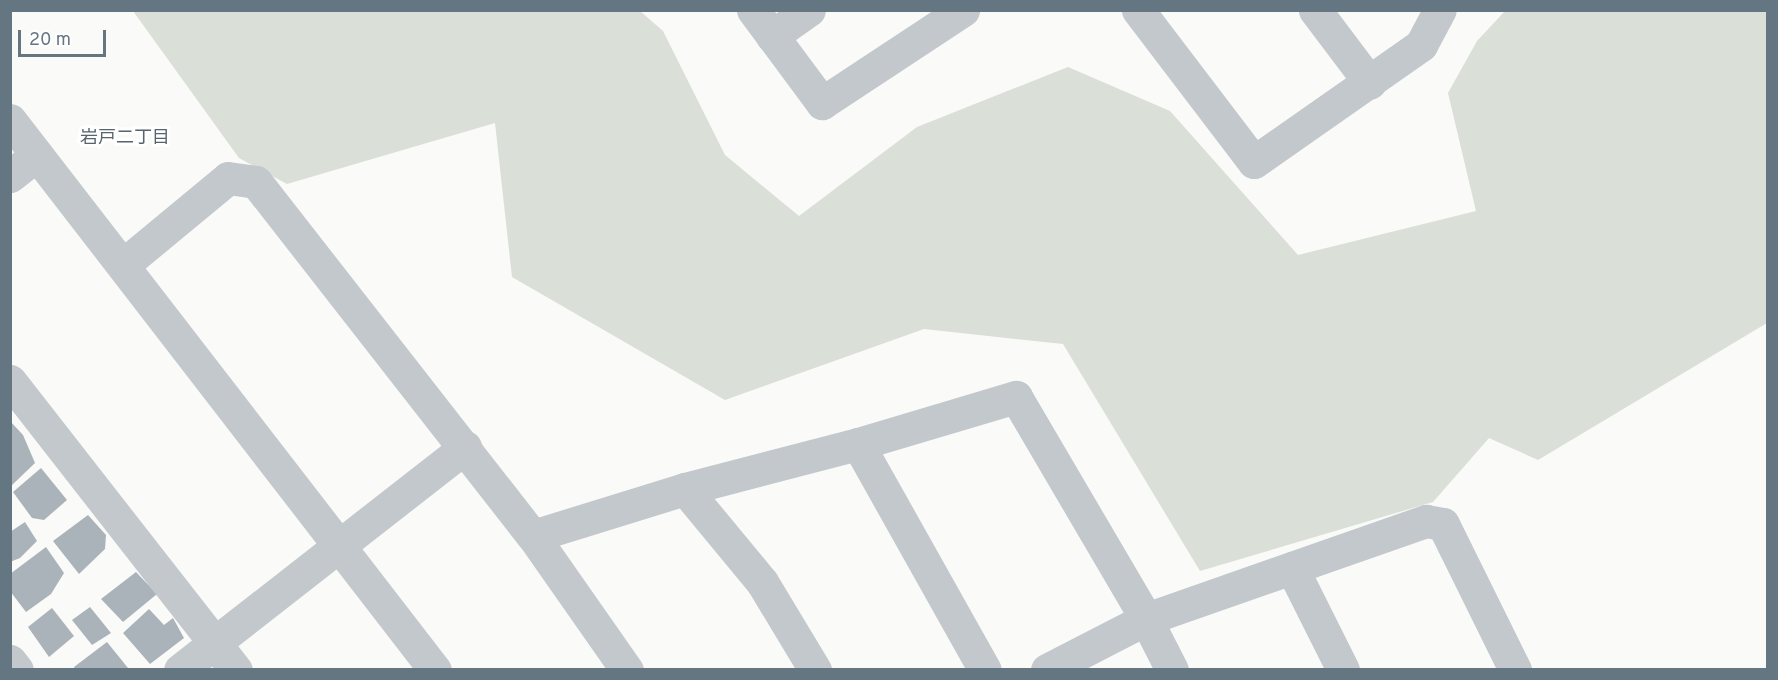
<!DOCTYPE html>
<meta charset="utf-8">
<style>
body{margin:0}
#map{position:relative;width:1778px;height:680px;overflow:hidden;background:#fafaf8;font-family:Overpass,"Noto Sans JP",sans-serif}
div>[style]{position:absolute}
.green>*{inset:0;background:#dadfd7}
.building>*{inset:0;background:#aab3b9}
.minor>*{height:33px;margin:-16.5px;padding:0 16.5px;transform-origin:16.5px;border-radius:16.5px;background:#c3c8cc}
.tertiary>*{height:33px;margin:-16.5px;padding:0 16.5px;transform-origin:16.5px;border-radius:16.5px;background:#c3c8cc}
span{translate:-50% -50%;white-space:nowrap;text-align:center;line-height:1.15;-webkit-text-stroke:6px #fff;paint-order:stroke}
.neighbourhood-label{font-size:18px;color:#57646e}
.frame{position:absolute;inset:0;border:12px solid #657683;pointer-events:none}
.scale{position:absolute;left:18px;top:30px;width:88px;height:27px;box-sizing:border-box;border:3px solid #657683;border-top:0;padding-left:8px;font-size:18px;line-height:21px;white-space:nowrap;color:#657683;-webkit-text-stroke:4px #fff;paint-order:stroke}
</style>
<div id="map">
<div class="green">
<i style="clip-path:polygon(133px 11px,640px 11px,663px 31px,725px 155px,799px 216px,917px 127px,1068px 67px,1170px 111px,1298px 255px,1476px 211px,1448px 93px,1477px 41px,1505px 11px,1767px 11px,1767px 323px,1538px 460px,1489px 438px,1433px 502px,1200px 571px,1063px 344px,924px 329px,725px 400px,512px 277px,495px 123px,287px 184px,239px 158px)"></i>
</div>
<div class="building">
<i style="clip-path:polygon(10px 421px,23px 435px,35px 463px,10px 487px)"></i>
<i style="clip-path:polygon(41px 468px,67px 500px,44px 520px,32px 518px,13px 492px)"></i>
<i style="clip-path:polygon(88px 515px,106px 535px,105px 549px,79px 574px,53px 541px)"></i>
<i style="clip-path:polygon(25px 522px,37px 541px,20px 558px,10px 562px,10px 532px)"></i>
<i style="clip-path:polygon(46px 547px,64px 573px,51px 594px,26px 612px,10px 591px,10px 574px)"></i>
<i style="clip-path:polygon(136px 572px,157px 594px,123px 622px,101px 599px)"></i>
<i style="clip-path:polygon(90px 607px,111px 633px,92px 645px,72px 620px)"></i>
<i style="clip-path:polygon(52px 608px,74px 636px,49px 657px,28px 627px)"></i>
<i style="clip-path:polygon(149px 609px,164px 625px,173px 618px,184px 638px,150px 664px,123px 633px)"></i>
<i style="clip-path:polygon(107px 642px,128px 668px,75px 670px,74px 667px)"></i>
</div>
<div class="minor">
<i style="left:753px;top:10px;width:116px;rotate:53.4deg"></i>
<i style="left:822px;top:103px;width:169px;rotate:-33.4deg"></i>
<i style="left:1138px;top:10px;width:191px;rotate:52.7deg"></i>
<i style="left:1254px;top:162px;width:204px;rotate:-35deg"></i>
<i style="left:1421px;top:45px;width:40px;rotate:-62deg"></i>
<i style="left:1315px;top:10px;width:91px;rotate:53deg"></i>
<i style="left:772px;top:36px;width:45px;rotate:-35.1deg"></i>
<i style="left:10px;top:120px;width:695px;rotate:52.31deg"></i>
<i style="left:10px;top:176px;width:34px;rotate:-38deg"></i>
<i style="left:123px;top:265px;width:136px;rotate:-39.6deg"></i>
<i style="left:228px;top:178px;width:28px;rotate:8deg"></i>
<i style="left:256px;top:182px;width:449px;rotate:52deg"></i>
<i style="left:533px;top:536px;width:164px;rotate:55deg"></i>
<i style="left:10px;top:381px;width:367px;rotate:52deg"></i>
<i style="left:858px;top:444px;width:259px;rotate:60.7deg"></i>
<i style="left:685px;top:489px;width:121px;rotate:50.4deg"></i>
<i style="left:762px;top:582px;width:103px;rotate:58.9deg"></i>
<i style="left:533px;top:536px;width:159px;rotate:-17.2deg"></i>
<i style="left:685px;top:489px;width:179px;rotate:-14.6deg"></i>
<i style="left:858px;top:444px;width:165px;rotate:-16.6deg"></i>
<i style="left:1016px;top:397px;width:257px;rotate:59.6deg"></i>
<i style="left:1146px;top:619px;width:57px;rotate:63deg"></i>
<i style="left:1292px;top:568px;width:114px;rotate:63.4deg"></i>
<i style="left:180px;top:670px;width:362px;rotate:-38deg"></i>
<i style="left:1047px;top:670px;width:111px;rotate:-27.3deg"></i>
<i style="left:1146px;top:619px;width:297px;rotate:-19.3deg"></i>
<i style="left:1426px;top:521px;width:17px;rotate:10deg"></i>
<i style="left:1443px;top:524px;width:163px;rotate:63.7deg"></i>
</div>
<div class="tertiary">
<i style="left:10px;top:661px;width:11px;rotate:52deg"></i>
</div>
<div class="neighbourhood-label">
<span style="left:125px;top:139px">岩戸二丁目</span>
</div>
<div class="frame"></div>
<div class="scale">20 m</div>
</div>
